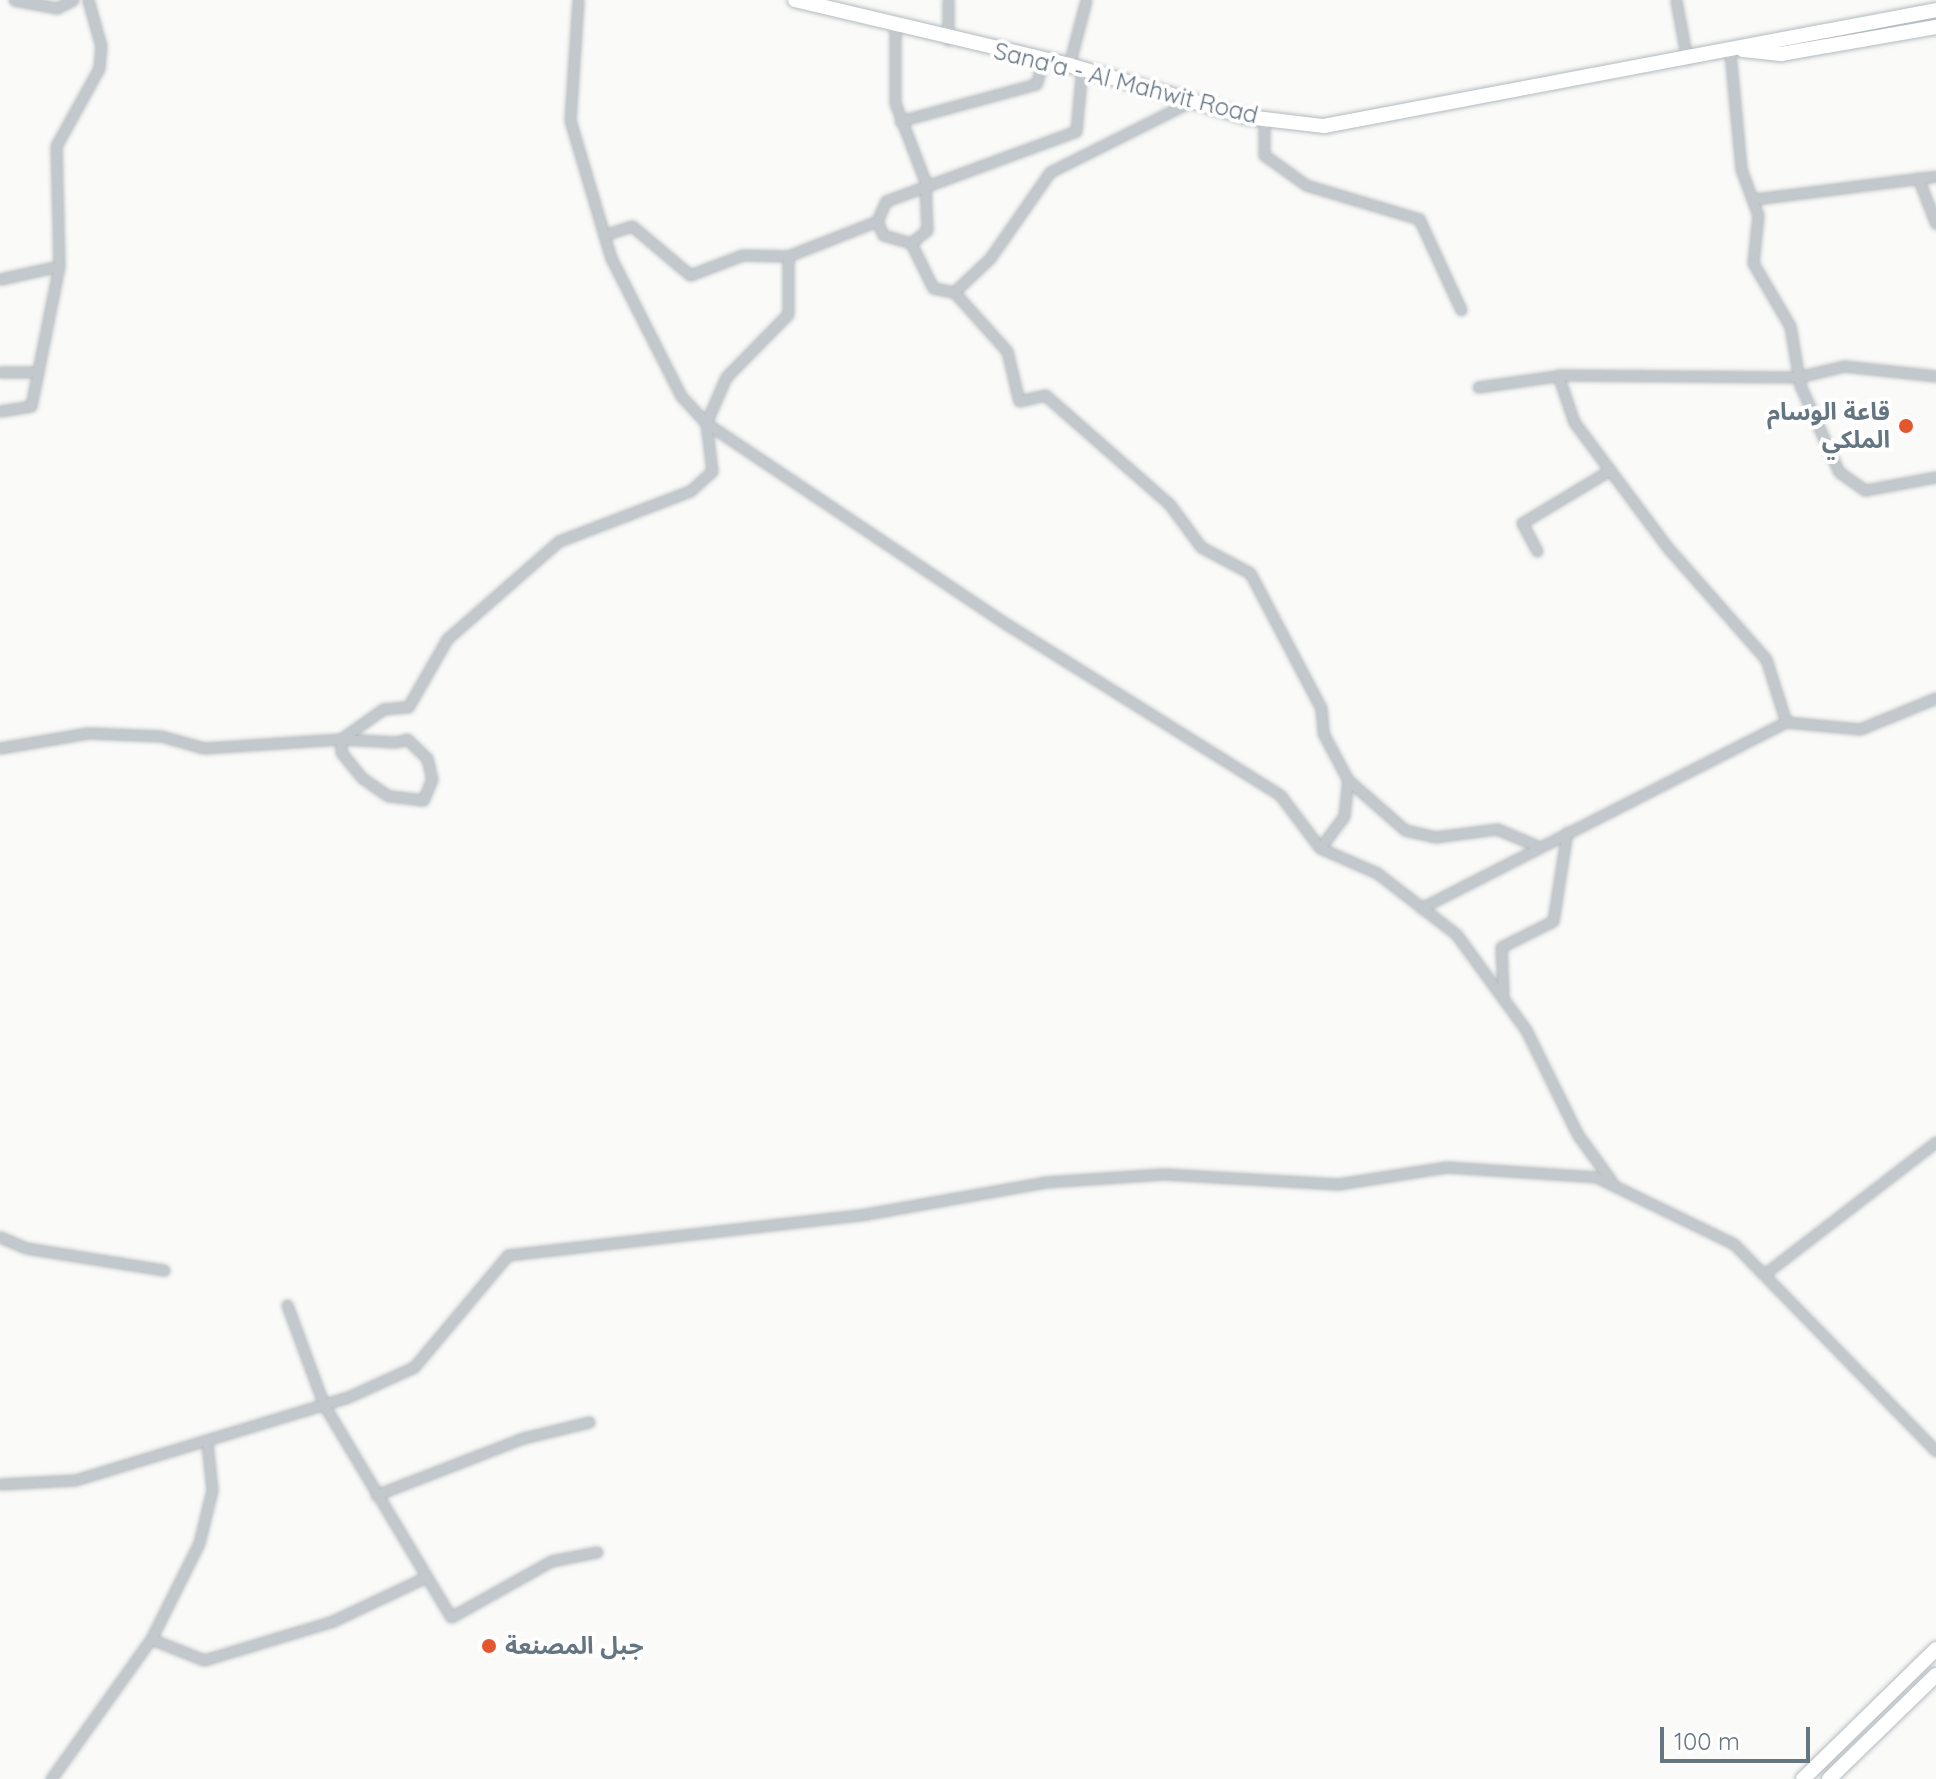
<!DOCTYPE html>
<meta charset="utf-8">
<style>
body{margin:0}
#map{position:relative;width:1936px;height:1779px;overflow:hidden;background:#fafaf8;font-family:Quicksand,"Noto Sans Arabic",sans-serif}
div>[style]{position:absolute}
.roads{filter:drop-shadow(0 0 2px #b3babf) drop-shadow(0 0 2px #b3babf)}
.street>*{height:9px;margin:-4.5px;padding:0 4.5px;transform-origin:4.5px;border-radius:4.5px;background:#c3c8cc}
.secondary>*{height:14px;margin:-7px;padding:0 7px;transform-origin:7px;border-radius:7px;background:#fff}
.primary>*{height:14px;margin:-7px;padding:0 7px;transform-origin:7px;border-radius:7px;background:#fff}
.dots>*{width:22px;height:22px;translate:-50% -50%;box-sizing:border-box;border:4px solid #fff;border-radius:50%}
span{translate:-50% -50%;white-space:nowrap;text-align:center;line-height:1.15;-webkit-text-stroke:8px #fff;paint-order:stroke}
.street-label{font-size:24px;color:#657683}
.poi-label{font-size:24px;color:#657683;font-weight:700}
.right{translate:-100% -50%;text-align:right}
.left{translate:0 -50%;text-align:left}
.scale{position:absolute;left:1660px;top:1727px;width:150px;height:36px;box-sizing:border-box;border:4px solid #657683;border-top:0;padding-left:10px;font-size:24px;line-height:28px;white-space:nowrap;color:#657683;-webkit-text-stroke:6px #fff;paint-order:stroke}
</style>
<div id="map">
<div class="roads">
<div class="street">
<i style="left:14px;top:0;width:44px;rotate:10.5deg"></i>
<i style="left:57px;top:8px;width:18px;rotate:-27deg"></i>
<i style="left:578px;top:0;width:120px;rotate:93.8deg"></i>
<i style="left:570px;top:120px;width:144px;rotate:73.5deg"></i>
<i style="left:611px;top:258px;width:155px;rotate:63.1deg"></i>
<i style="left:681px;top:396px;width:37px;rotate:47deg"></i>
<i style="left:706px;top:423px;width:363px;rotate:33.8deg"></i>
<i style="left:1008px;top:625px;width:321px;rotate:32deg"></i>
<i style="left:1280px;top:795px;width:66px;rotate:53deg"></i>
<i style="left:1320px;top:848px;width:62px;rotate:23.7deg"></i>
<i style="left:1377px;top:873px;width:100px;rotate:37.7deg"></i>
<i style="left:1456px;top:934px;width:119px;rotate:53.9deg"></i>
<i style="left:1526px;top:1030px;width:117px;rotate:63.7deg"></i>
<i style="left:1578px;top:1135px;width:58px;rotate:54.1deg"></i>
<i style="left:948px;top:0;width:40px;rotate:90deg"></i>
<i style="left:1676px;top:0;width:61px;rotate:79.6deg"></i>
<i style="left:895px;top:29px;width:74px;rotate:90deg"></i>
<i style="left:895px;top:103px;width:84px;rotate:69deg"></i>
<i style="left:925px;top:181px;width:49px;rotate:87.7deg"></i>
<i style="left:927px;top:230px;width:21px;rotate:141deg"></i>
<i style="left:911px;top:243px;width:50px;rotate:63.9deg"></i>
<i style="left:933px;top:288px;width:21px;rotate:11deg"></i>
<i style="left:954px;top:292px;width:50px;rotate:-43.4deg"></i>
<i style="left:990px;top:258px;width:105px;rotate:-55.1deg"></i>
<i style="left:1050px;top:172px;width:157px;rotate:-26.6deg"></i>
<i style="left:1730px;top:52px;width:118px;rotate:84.6deg"></i>
<i style="left:1741px;top:169px;width:49px;rotate:69.7deg"></i>
<i style="left:1758px;top:215px;width:48px;rotate:95.9deg"></i>
<i style="left:1753px;top:263px;width:73px;rotate:59.6deg"></i>
<i style="left:1790px;top:326px;width:60px;rotate:80.4deg"></i>
<i style="left:1800px;top:385px;width:95px;rotate:65.9deg"></i>
<i style="left:1839px;top:472px;width:32px;rotate:35deg"></i>
<i style="left:1865px;top:490px;width:72px;rotate:-10.4deg"></i>
<i style="left:1069px;top:65px;width:67px;rotate:-75.3deg"></i>
<i style="left:1264px;top:119px;width:36px;rotate:90deg"></i>
<i style="left:1264px;top:155px;width:52px;rotate:35.5deg"></i>
<i style="left:1306px;top:185px;width:118px;rotate:16.7deg"></i>
<i style="left:1419px;top:219px;width:100px;rotate:65.2deg"></i>
<i style="left:900px;top:121px;width:141px;rotate:-15.2deg"></i>
<i style="left:1036px;top:84px;width:26px;rotate:-72deg"></i>
<i style="left:1918px;top:178px;width:49px;rotate:68.6deg"></i>
<i style="left:1755px;top:199px;width:182px;rotate:-7.2deg"></i>
<i style="left:604px;top:235px;width:29px;rotate:-18deg"></i>
<i style="left:632px;top:226px;width:76px;rotate:40.2deg"></i>
<i style="left:690px;top:275px;width:56px;rotate:-21deg"></i>
<i style="left:742px;top:255px;width:46px;rotate:1.2deg"></i>
<i style="left:788px;top:256px;width:96px;rotate:-21.5deg"></i>
<i style="left:911px;top:243px;width:29px;rotate:-164deg"></i>
<i style="left:883px;top:235px;width:15px;rotate:-113deg"></i>
<i style="left:877px;top:221px;width:22px;rotate:-66deg"></i>
<i style="left:886px;top:201px;width:202px;rotate:-20.2deg"></i>
<i style="left:1076px;top:131px;width:63px;rotate:-84.6deg"></i>
<i style="left:0;top:279px;width:60px;rotate:-12.4deg"></i>
<i style="left:954px;top:292px;width:79px;rotate:48.1deg"></i>
<i style="left:1007px;top:351px;width:51px;rotate:76.5deg"></i>
<i style="left:1019px;top:401px;width:27px;rotate:-13deg"></i>
<i style="left:1045px;top:395px;width:167px;rotate:41.3deg"></i>
<i style="left:1170px;top:505px;width:52px;rotate:53.6deg"></i>
<i style="left:1201px;top:547px;width:55px;rotate:28deg"></i>
<i style="left:1250px;top:573px;width:153px;rotate:62.3deg"></i>
<i style="left:1321px;top:708px;width:25px;rotate:85deg"></i>
<i style="left:1323px;top:733px;width:53px;rotate:62deg"></i>
<i style="left:1348px;top:780px;width:76px;rotate:41.3deg"></i>
<i style="left:1405px;top:830px;width:31px;rotate:13deg"></i>
<i style="left:1435px;top:837px;width:63px;rotate:-7.4deg"></i>
<i style="left:1497px;top:829px;width:41px;rotate:22.8deg"></i>
<i style="left:0;top:372px;width:38px"></i>
<i style="left:1558px;top:375px;width:50px;rotate:71.2deg"></i>
<i style="left:1574px;top:422px;width:157px;rotate:53.3deg"></i>
<i style="left:1668px;top:548px;width:148px;rotate:48.6deg"></i>
<i style="left:1766px;top:659px;width:66px;rotate:72.4deg"></i>
<i style="left:1478px;top:387px;width:86px;rotate:-8deg"></i>
<i style="left:1563px;top:375px;width:235px;rotate:0.5deg"></i>
<i style="left:1798px;top:377px;width:47px;rotate:-13.4deg"></i>
<i style="left:1844px;top:366px;width:93px;rotate:6.2deg"></i>
<i style="left:0;top:411px;width:31px;rotate:-9deg"></i>
<i style="left:31px;top:406px;width:143px;rotate:-78.7deg"></i>
<i style="left:59px;top:266px;width:120px;rotate:-91.4deg"></i>
<i style="left:56px;top:146px;width:89px;rotate:-61.1deg"></i>
<i style="left:99px;top:68px;width:22px;rotate:-85deg"></i>
<i style="left:101px;top:46px;width:48px;rotate:-105.8deg"></i>
<i style="left:1537px;top:551px;width:32px;rotate:-118deg"></i>
<i style="left:1522px;top:523px;width:103px;rotate:-31.1deg"></i>
<i style="left:0;top:748px;width:89px;rotate:-9.7deg"></i>
<i style="left:88px;top:733px;width:73px;rotate:2.4deg"></i>
<i style="left:161px;top:736px;width:45px;rotate:15.6deg"></i>
<i style="left:204px;top:748px;width:137px;rotate:-3.8deg"></i>
<i style="left:341px;top:739px;width:55px;rotate:3.1deg"></i>
<i style="left:396px;top:742px;width:11px;rotate:-15deg"></i>
<i style="left:407px;top:739px;width:28px;rotate:44deg"></i>
<i style="left:427px;top:758px;width:22px;rotate:77deg"></i>
<i style="left:432px;top:779px;width:23px;rotate:113deg"></i>
<i style="left:423px;top:800px;width:35px;rotate:-173deg"></i>
<i style="left:388px;top:796px;width:32px;rotate:-145deg"></i>
<i style="left:362px;top:778px;width:33px;rotate:-129deg"></i>
<i style="left:341px;top:752px;width:13px;rotate:-90deg"></i>
<i style="left:341px;top:739px;width:52px;rotate:-35.5deg"></i>
<i style="left:383px;top:709px;width:25px;rotate:-5deg"></i>
<i style="left:408px;top:707px;width:78px;rotate:-60.2deg"></i>
<i style="left:447px;top:639px;width:149px;rotate:-41.2deg"></i>
<i style="left:559px;top:541px;width:140px;rotate:-20.9deg"></i>
<i style="left:690px;top:491px;width:30px;rotate:-42deg"></i>
<i style="left:712px;top:471px;width:48px;rotate:-97.1deg"></i>
<i style="left:706px;top:423px;width:50px;rotate:-66.5deg"></i>
<i style="left:726px;top:377px;width:88px;rotate:-45.5deg"></i>
<i style="left:788px;top:314px;width:58px;rotate:-90deg"></i>
<i style="left:1320px;top:848px;width:40px;rotate:-53deg"></i>
<i style="left:1344px;top:816px;width:36px;rotate:-84deg"></i>
<i style="left:1421px;top:908px;width:410px;rotate:-27deg"></i>
<i style="left:1786px;top:722px;width:74px;rotate:5.4deg"></i>
<i style="left:1860px;top:729px;width:82px;rotate:-22.2deg"></i>
<i style="left:1503px;top:994px;width:47px;rotate:-92.4deg"></i>
<i style="left:1501px;top:947px;width:58px;rotate:-26.6deg"></i>
<i style="left:1553px;top:921px;width:90px;rotate:-81.1deg"></i>
<i style="left:0;top:1237px;width:28px;rotate:23deg"></i>
<i style="left:26px;top:1248px;width:140px;rotate:9.1deg"></i>
<i style="left:1767px;top:1272px;width:213px;rotate:-37.6deg"></i>
<i style="left:287px;top:1305px;width:107px;rotate:69.7deg"></i>
<i style="left:324px;top:1405px;width:247px;rotate:59.1deg"></i>
<i style="left:451px;top:1617px;width:115px;rotate:-29.2deg"></i>
<i style="left:551px;top:1561px;width:47px;rotate:-11.1deg"></i>
<i style="left:0;top:1484px;width:75px;rotate:-3.1deg"></i>
<i style="left:75px;top:1480px;width:285px;rotate:-16.9deg"></i>
<i style="left:348px;top:1397px;width:72px;rotate:-24.4deg"></i>
<i style="left:414px;top:1367px;width:146px;rotate:-50deg"></i>
<i style="left:508px;top:1255px;width:360px;rotate:-6.5deg"></i>
<i style="left:866px;top:1214px;width:182px;rotate:-10.1deg"></i>
<i style="left:1045px;top:1182px;width:119px;rotate:-3.8deg"></i>
<i style="left:1164px;top:1174px;width:174px;rotate:3.3deg"></i>
<i style="left:1338px;top:1184px;width:110px;rotate:-8.9deg"></i>
<i style="left:1447px;top:1167px;width:149px;rotate:3.8deg"></i>
<i style="left:1596px;top:1177px;width:153px;rotate:25.9deg"></i>
<i style="left:1734px;top:1244px;width:289px;rotate:45.7deg"></i>
<i style="left:376px;top:1495px;width:158px;rotate:-21.2deg"></i>
<i style="left:523px;top:1438px;width:68px;rotate:-13.6deg"></i>
<i style="left:151px;top:1639px;width:57px;rotate:21.6deg"></i>
<i style="left:204px;top:1660px;width:135px;rotate:-16.8deg"></i>
<i style="left:333px;top:1621px;width:101px;rotate:-25.3deg"></i>
<i style="left:51px;top:1779px;width:172px;rotate:-54.5deg"></i>
<i style="left:151px;top:1639px;width:107px;rotate:-63.4deg"></i>
<i style="left:199px;top:1543px;width:55px;rotate:-76.2deg"></i>
<i style="left:212px;top:1490px;width:47px;rotate:-96.1deg"></i>
</div>
<div class="secondary">
<i style="left:1803px;top:1779px;width:186px;rotate:-44.3deg"></i>
<i style="left:1829px;top:1779px;width:149px;rotate:-44.2deg"></i>
</div>
<div class="primary">
<i style="left:795px;top:0;width:282px;rotate:13.3deg"></i>
<i style="left:1069px;top:65px;width:185px;rotate:16.3deg"></i>
<i style="left:1247px;top:117px;width:78px;rotate:6.7deg"></i>
<i style="left:1324px;top:126px;width:623px;rotate:-10.73deg"></i>
<i style="left:1743px;top:50px;width:38px;rotate:6deg"></i>
<i style="left:1781px;top:54px;width:157px;rotate:-9.9deg"></i>
</div>
</div>
<div class="dots">
<i style="left:1906px;top:426px;background:#e4572e"></i>
<i style="left:489px;top:1646px;background:#e4572e"></i>
</div>
<div class="street-label">
<span style="left:1126px;top:83px;rotate:14deg">Sana'a - Al Mahwit Road</span>
</div>
<div class="poi-label">
<span class="right" style="left:1890px;top:426px">قاعة الوسام<br>الملكي</span>
<span class="left" style="left:505px;top:1646px">جبل المصنعة</span>
</div>
<div class="scale">100 m</div>
</div>
